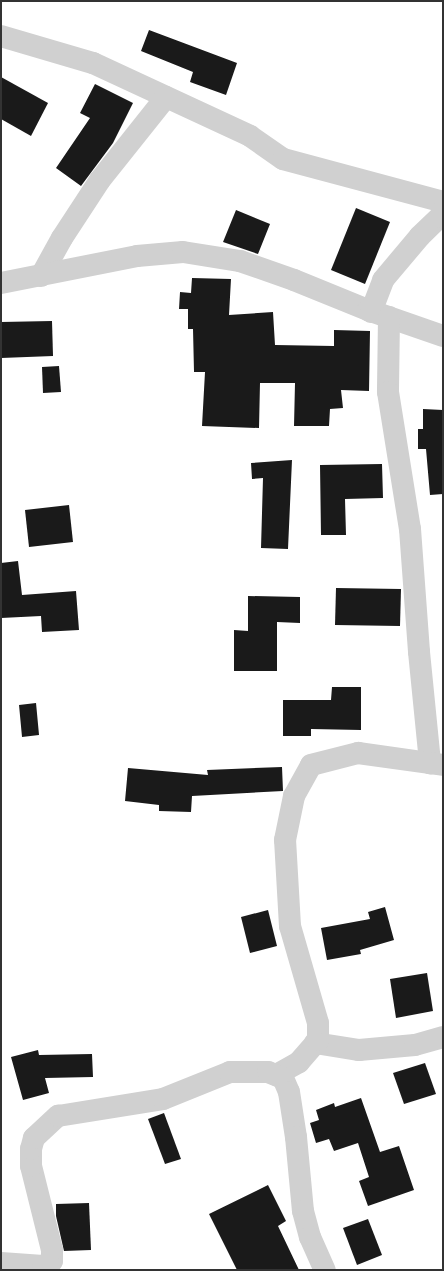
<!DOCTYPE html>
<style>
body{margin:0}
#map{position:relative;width:444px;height:1271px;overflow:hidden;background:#fff;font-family:"Work Sans",sans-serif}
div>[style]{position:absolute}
.building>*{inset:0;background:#1a1a1a}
.minor>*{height:22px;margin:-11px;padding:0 11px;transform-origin:11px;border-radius:11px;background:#d0d0d0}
span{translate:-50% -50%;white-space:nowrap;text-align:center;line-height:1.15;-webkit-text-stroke:4px #fff;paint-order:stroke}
.frame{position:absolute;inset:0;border:2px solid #333;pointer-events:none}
</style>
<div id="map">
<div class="building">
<i style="clip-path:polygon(149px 30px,237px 63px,226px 95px,190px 82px,193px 72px,141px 51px)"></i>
<i style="clip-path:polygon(1px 77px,48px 103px,31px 136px,1px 119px)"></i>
<i style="clip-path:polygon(95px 84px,133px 103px,113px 143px,81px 186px,56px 168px,90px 118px,80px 113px)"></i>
<i style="clip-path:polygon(356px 208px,390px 222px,365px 284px,331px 270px)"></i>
<i style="clip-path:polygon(236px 210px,270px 224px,258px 254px,223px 242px)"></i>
<i style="clip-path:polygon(192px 278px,231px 279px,229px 315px,273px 312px,275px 345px,334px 346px,334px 330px,370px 331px,369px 391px,341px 390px,343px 408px,330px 409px,329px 426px,294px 426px,295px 383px,260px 383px,259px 428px,202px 426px,205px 372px,194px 372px,193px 329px,188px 329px,188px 309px,179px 309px,180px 292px,191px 293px)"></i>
<i style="clip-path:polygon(52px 321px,53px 356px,1px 358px,1px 322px)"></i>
<i style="clip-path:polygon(59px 366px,61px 392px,43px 393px,42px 367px)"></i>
<i style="clip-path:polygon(423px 409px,443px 410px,443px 494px,430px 495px,426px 449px,418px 449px,418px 429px,423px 429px)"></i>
<i style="clip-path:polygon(292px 460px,288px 549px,261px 548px,263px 478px,252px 479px,251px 463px)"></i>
<i style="clip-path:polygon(382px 464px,383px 498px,345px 499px,346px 535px,321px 535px,320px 465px)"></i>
<i style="clip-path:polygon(69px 505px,73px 542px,29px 547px,25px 510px)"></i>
<i style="clip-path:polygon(18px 561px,22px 595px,76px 591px,79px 630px,42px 632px,41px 616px,1px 618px,1px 563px)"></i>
<i style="clip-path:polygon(336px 588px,401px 589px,400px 626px,335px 625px)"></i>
<i style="clip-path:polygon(248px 596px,300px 597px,300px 623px,277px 622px,277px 671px,234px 671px,234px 630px,248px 631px)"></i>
<i style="clip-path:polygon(332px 687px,361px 687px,361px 730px,311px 729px,311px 736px,283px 736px,283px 700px,331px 700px)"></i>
<i style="clip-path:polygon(36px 703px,39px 735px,22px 737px,19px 705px)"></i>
<i style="clip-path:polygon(282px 767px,283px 791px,192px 796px,191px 812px,159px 811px,159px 805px,125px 801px,128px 768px,208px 775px,207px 770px)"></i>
<i style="clip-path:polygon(385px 907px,394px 940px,360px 950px,361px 954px,327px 960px,321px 928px,370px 919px,368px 912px)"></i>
<i style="clip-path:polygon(268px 910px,277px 946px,250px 953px,241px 917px)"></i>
<i style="clip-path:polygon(427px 973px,433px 1011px,396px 1018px,390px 979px)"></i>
<i style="clip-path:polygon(38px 1050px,39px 1055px,92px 1054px,93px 1077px,45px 1078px,49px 1093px,23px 1100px,11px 1057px)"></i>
<i style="clip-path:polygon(425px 1063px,436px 1094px,404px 1104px,393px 1073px)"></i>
<i style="clip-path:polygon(361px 1098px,380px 1152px,399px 1146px,414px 1190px,368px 1206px,359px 1181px,369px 1177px,358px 1143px,334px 1151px,329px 1139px,316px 1143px,310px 1123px,319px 1120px,316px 1110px,334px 1103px,335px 1107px)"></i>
<i style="clip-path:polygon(164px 1113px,181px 1159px,165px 1164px,148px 1119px)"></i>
<i style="clip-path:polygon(268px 1185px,286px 1221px,278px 1226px,299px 1270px,237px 1270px,209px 1214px)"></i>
<i style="clip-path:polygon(89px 1203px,91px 1250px,64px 1251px,56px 1216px,56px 1204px)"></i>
<i style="clip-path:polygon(368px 1219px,382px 1255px,357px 1265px,343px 1228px)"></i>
</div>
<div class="minor">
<i style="left:1px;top:36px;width:96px;rotate:16.4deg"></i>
<i style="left:93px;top:63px;width:173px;rotate:24.9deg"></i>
<i style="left:250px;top:136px;width:40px;rotate:34.9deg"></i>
<i style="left:283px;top:159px;width:166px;rotate:15deg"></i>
<i style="left:41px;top:276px;width:43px;rotate:-61.1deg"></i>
<i style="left:62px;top:238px;width:69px;rotate:-56.8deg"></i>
<i style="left:100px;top:180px;width:106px;rotate:-51.5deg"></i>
<i style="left:1px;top:283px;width:139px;rotate:-11.2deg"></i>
<i style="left:137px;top:256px;width:46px;rotate:-5deg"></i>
<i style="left:183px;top:252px;width:58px;rotate:9deg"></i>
<i style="left:240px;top:261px;width:57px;rotate:19.4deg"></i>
<i style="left:294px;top:280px;width:80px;rotate:22.1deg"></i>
<i style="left:368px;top:310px;width:79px;rotate:19.1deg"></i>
<i style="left:371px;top:312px;width:34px;rotate:-69deg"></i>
<i style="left:383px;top:280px;width:57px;rotate:-49.9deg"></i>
<i style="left:420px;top:236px;width:28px;rotate:-44deg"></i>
<i style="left:440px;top:217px;width:7px;rotate:-63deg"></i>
<i style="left:389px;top:317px;width:75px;rotate:90.8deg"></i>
<i style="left:388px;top:392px;width:139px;rotate:80.9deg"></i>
<i style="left:410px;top:529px;width:123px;rotate:85.8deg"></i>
<i style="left:419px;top:652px;width:112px;rotate:84.3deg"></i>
<i style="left:315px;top:1043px;width:45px;rotate:9deg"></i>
<i style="left:359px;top:1050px;width:56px;rotate:-5.1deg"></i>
<i style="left:415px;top:1045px;width:29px;rotate:-16deg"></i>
<i style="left:276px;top:1075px;width:26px;rotate:-29deg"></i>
<i style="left:299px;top:1062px;width:29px;rotate:-49deg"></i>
<i style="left:318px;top:1040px;width:17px;rotate:-90deg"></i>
<i style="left:318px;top:1023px;width:101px;rotate:-106.1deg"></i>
<i style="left:290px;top:926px;width:86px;rotate:-93.3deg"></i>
<i style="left:285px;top:840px;width:45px;rotate:-78.4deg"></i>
<i style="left:294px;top:796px;width:35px;rotate:-61deg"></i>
<i style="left:311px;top:765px;width:49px;rotate:-14.3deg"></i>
<i style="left:358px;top:753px;width:86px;rotate:8deg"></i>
<i style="left:1px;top:1263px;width:42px;rotate:4.1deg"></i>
<i style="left:43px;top:1266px;width:10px;rotate:-29deg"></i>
<i style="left:52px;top:1261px;width:11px;rotate:-90deg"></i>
<i style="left:52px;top:1250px;width:87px;rotate:-104deg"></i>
<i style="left:31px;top:1166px;width:17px;rotate:-90deg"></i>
<i style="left:31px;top:1149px;width:11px;rotate:-75deg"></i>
<i style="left:34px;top:1138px;width:33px;rotate:-43deg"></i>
<i style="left:58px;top:1116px;width:106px;rotate:-9.2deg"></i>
<i style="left:163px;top:1099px;width:72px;rotate:-21.9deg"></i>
<i style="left:230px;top:1072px;width:38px"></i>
<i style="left:268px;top:1072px;width:16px;rotate:22deg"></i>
<i style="left:283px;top:1078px;width:15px;rotate:67deg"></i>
<i style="left:289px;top:1092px;width:46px;rotate:81.2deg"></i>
<i style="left:296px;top:1137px;width:74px;rotate:84.6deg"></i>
<i style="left:303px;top:1211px;width:27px;rotate:75deg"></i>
<i style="left:310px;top:1237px;width:36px;rotate:66deg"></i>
</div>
<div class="frame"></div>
</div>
